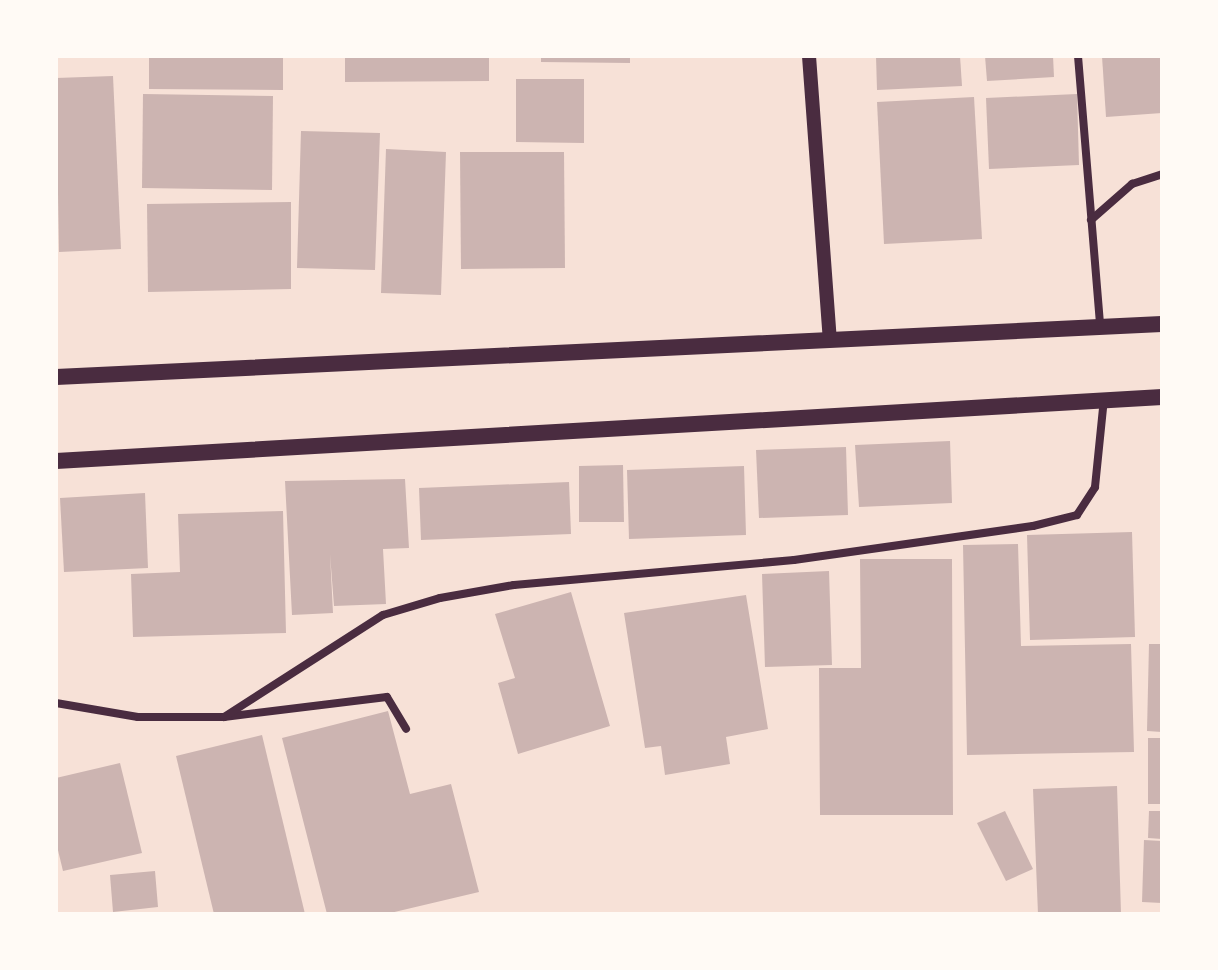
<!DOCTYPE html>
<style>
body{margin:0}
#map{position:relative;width:1218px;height:970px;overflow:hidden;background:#f7e1d7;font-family:"Crimson Pro",serif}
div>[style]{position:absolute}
.building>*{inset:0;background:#ccb4b1}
.minor>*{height:8px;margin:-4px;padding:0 4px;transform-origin:4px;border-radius:4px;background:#4a2c40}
.tertiary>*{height:14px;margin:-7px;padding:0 7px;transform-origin:7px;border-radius:7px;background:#4a2c40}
.secondary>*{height:16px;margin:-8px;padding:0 8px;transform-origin:8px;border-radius:8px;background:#4a2c40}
span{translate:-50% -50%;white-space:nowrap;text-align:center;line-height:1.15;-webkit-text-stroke:6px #fffaf5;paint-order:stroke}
.frame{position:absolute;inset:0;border:58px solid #fffaf5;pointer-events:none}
</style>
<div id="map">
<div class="building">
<i style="clip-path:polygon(149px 56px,283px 56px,283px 90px,149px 89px)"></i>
<i style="clip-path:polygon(345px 56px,489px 56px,489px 81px,345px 82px)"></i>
<i style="clip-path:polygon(541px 56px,630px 56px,630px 63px,541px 62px)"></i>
<i style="clip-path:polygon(876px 56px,960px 56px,962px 86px,877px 90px)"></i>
<i style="clip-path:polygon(985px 56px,1053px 56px,1054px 77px,987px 81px)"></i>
<i style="clip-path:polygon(1102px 56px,1162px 56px,1162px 113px,1106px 117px)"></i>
<i style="clip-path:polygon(113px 76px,121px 249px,59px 252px,56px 78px)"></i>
<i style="clip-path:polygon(516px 79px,584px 79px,584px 143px,516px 142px)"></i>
<i style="clip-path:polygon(143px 94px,273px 96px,272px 190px,142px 188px)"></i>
<i style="clip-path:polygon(1077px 94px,1079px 165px,989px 169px,986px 98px)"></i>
<i style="clip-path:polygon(974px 97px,982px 239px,884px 244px,877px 102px)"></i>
<i style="clip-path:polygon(301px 131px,380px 133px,375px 270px,297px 268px)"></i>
<i style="clip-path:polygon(386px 149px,446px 152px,441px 295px,381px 293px)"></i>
<i style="clip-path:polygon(460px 152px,564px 152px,565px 268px,461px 269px)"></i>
<i style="clip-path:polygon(291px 202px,291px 289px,148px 292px,147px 204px)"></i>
<i style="clip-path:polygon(950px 441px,952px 503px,859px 507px,855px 445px)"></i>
<i style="clip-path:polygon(846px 447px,848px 515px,759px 518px,756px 450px)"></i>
<i style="clip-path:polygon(623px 465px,624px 522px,579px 522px,579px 466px)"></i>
<i style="clip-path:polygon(744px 466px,746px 535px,629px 539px,627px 470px)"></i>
<i style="clip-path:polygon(405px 479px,409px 548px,383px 549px,386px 604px,334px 606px,330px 554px,333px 613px,292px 615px,285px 481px)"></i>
<i style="clip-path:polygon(569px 482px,571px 534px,421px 540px,419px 488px)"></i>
<i style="clip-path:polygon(145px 493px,148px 568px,64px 572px,60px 498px)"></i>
<i style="clip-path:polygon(283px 511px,286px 633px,133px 637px,131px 574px,180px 572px,178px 514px)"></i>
<i style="clip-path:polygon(1132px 532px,1135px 637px,1030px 640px,1027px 535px)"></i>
<i style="clip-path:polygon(1018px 544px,1021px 646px,1131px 644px,1134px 752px,967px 755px,963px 545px)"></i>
<i style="clip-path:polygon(860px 559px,952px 559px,953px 815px,820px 815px,819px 668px,861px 668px)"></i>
<i style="clip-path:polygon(829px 571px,832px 665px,765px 667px,762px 574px)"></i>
<i style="clip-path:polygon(571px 592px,610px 726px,518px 754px,498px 683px,515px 678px,495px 614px)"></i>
<i style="clip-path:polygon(746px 595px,768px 729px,726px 737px,730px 764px,665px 775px,661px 746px,645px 748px,624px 613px)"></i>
<i style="clip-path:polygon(1149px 644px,1162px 644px,1162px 732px,1147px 731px)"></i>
<i style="clip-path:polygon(388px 711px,410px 794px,451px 784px,479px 892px,386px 914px,327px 914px,282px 738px)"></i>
<i style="clip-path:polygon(262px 735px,305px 914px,214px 914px,176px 756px)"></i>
<i style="clip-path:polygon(1148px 738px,1162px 738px,1162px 804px,1148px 804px)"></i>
<i style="clip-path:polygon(120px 763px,142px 853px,63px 871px,56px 842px,56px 778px)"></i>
<i style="clip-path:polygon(1117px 786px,1121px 914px,1038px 914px,1033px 789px)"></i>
<i style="clip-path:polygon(1005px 811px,1033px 869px,1006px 881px,977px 823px)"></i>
<i style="clip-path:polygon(1149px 811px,1162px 811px,1162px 839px,1148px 838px)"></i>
<i style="clip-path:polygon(1144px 840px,1162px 841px,1162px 903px,1142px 902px)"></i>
<i style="clip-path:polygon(155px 871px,158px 907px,113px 912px,110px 875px)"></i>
</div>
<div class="minor">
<i style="left:1078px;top:56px;width:271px;rotate:85.3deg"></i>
<i style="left:1091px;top:220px;width:55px;rotate:-41.3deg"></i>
<i style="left:1132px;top:184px;width:32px;rotate:-18deg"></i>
<i style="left:56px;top:703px;width:83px;rotate:9.7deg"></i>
<i style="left:138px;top:717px;width:86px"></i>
<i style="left:224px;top:717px;width:164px;rotate:-7deg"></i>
<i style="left:387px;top:697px;width:37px;rotate:59deg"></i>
<i style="left:224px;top:717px;width:189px;rotate:-32.7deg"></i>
<i style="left:383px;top:615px;width:59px;rotate:-16.6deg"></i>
<i style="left:440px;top:598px;width:75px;rotate:-10deg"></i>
<i style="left:514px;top:585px;width:281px;rotate:-5.1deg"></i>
<i style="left:794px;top:560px;width:241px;rotate:-8.1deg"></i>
<i style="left:1033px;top:526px;width:45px;rotate:-14deg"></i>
<i style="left:1077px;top:515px;width:33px;rotate:-57deg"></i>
<i style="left:1095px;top:487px;width:88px;rotate:-84.2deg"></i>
</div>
<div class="tertiary">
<i style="left:809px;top:56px;width:284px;rotate:85.8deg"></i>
</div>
<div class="secondary">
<i style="left:56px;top:377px;width:1107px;rotate:-2.74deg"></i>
<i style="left:56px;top:461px;width:1108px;rotate:-3.31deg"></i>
</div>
<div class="frame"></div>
</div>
